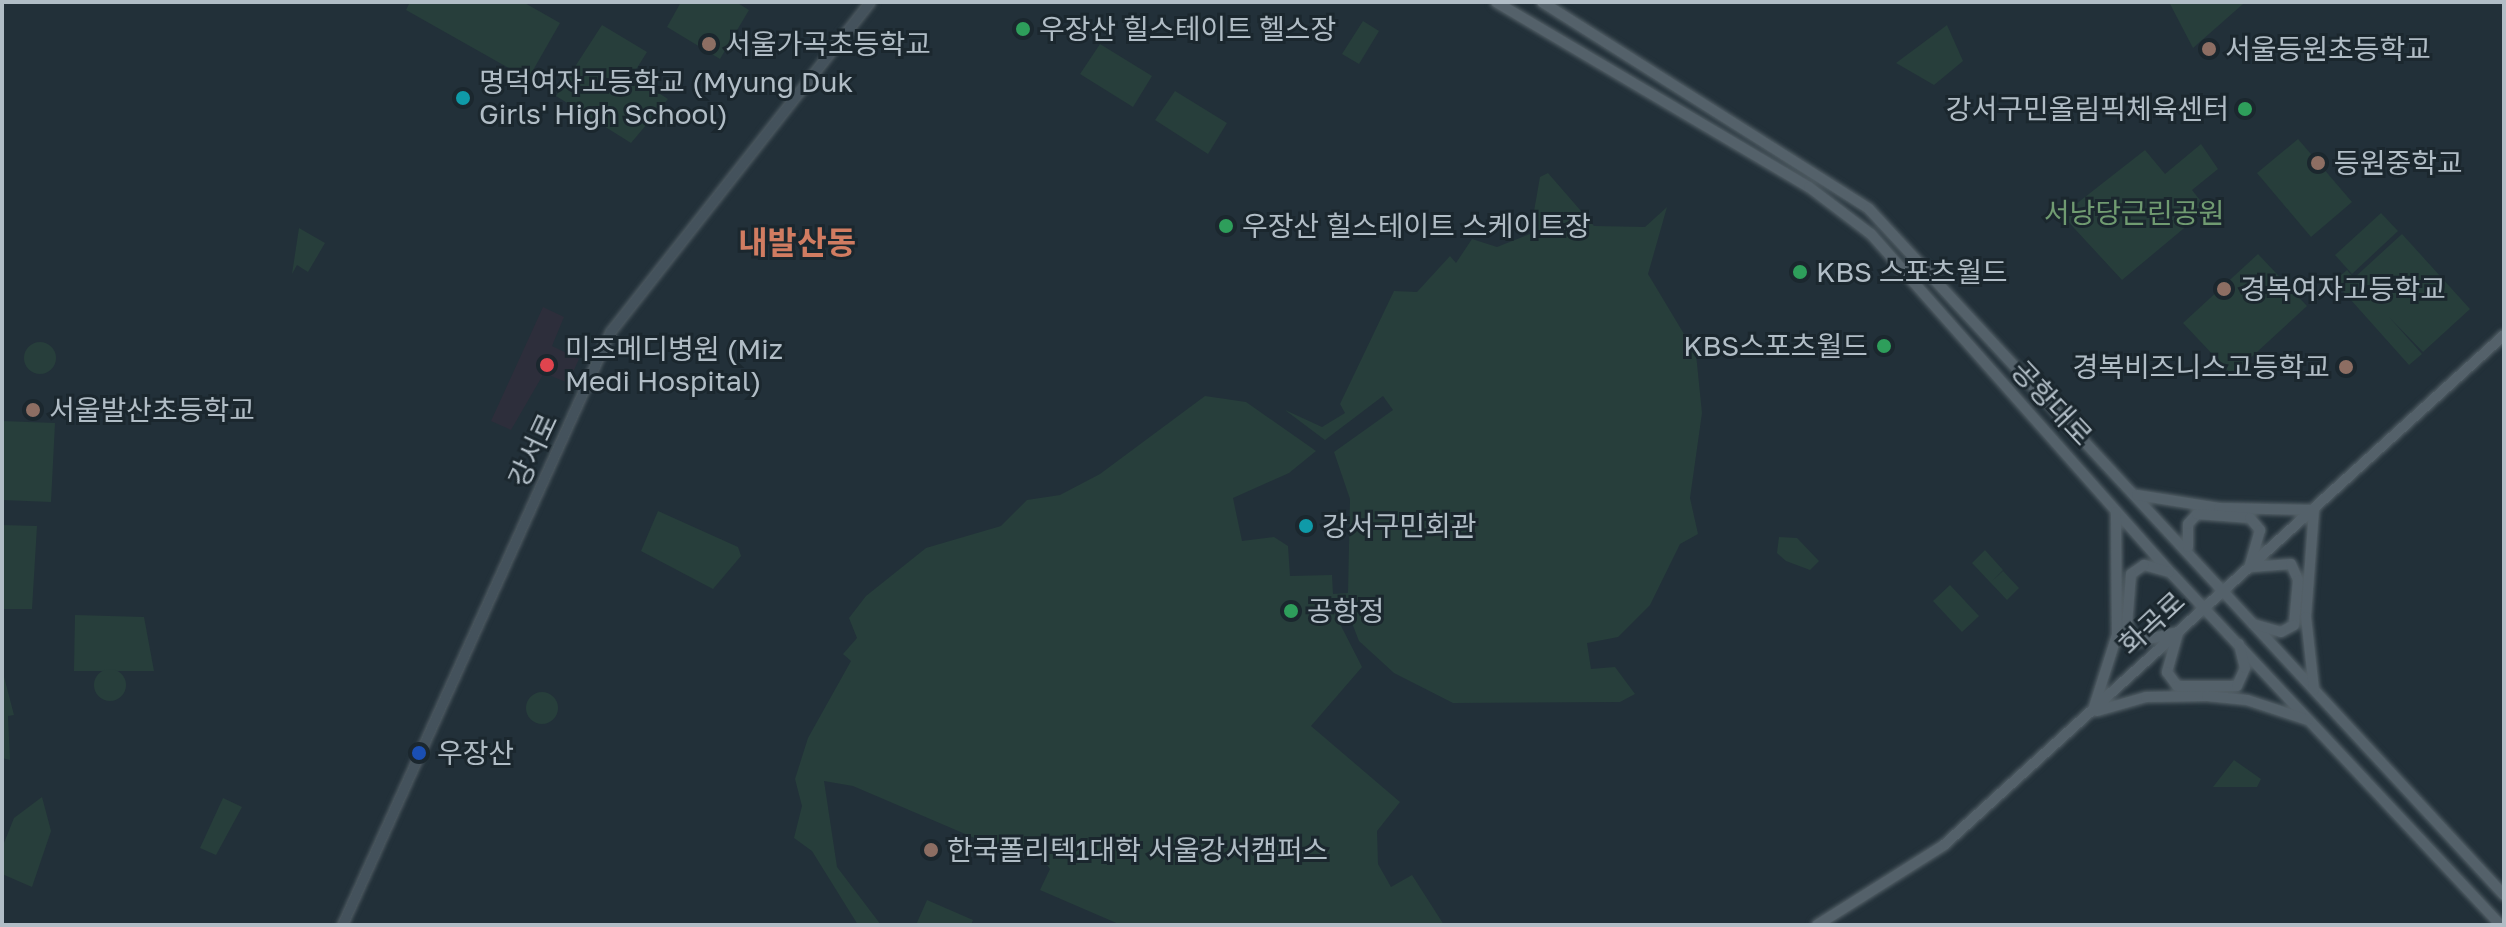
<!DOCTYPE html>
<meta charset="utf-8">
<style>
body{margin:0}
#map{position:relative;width:2506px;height:927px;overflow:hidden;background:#223039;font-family:"Golos Text","Noto Sans KR",sans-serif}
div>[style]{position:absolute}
.medical>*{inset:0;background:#2d2e3b}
.green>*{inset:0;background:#273e3b}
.round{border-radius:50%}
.roads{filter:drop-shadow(0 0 2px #546067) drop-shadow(0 0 2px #546067)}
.secondary>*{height:9px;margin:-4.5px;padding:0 4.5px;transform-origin:4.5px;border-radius:4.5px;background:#44525c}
.primary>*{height:10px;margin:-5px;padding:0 5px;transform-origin:5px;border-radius:5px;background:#54616a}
.dots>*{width:22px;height:22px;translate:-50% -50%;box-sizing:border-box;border:4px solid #1b272e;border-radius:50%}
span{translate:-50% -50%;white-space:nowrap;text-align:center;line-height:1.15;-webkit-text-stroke:6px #1b272e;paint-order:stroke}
.poi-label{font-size:28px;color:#b1bdc6}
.left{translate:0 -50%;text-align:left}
.right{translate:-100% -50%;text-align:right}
.park-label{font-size:28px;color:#709b71}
.street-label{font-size:28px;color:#b1bdc6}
.quarter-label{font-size:32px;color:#d17c61;font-weight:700}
.frame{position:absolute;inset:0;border:4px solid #b1bdc6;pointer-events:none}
</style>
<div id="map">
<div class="medical">
<i style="clip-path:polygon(543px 307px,564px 317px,552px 346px,579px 359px,568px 383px,544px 373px,511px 430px,491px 421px)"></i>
</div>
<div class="green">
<i style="clip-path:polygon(410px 2px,523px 2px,560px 23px,528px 79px,406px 10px)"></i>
<i style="clip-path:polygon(681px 2px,736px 2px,749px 10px,720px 59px,667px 27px)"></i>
<i style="clip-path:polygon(2169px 2px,2241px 2px,2243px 4px,2193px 48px)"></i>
<i style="clip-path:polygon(1363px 21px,1379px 31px,1359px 64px,1342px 54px)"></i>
<i style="clip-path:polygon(602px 25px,647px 52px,632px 76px,668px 99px,631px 143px,556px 96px)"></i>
<i style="clip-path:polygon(1947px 25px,1963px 61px,1934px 85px,1896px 63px)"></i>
<i style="clip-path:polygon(1100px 44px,1152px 76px,1133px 107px,1080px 74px)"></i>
<i style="clip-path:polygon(1175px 91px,1227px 123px,1208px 154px,1155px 120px)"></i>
<i style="clip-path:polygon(2298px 139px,2352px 202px,2311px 237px,2257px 173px)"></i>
<i style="clip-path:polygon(2201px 144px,2218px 169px,2192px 190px,2207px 209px,2122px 280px,2062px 215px,2145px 150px,2165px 174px)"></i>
<i style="clip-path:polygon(1548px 173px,1594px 226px,1645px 227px,1667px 207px,1648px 274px,1696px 354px,1702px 413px,1690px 498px,1698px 534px,1680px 544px,1650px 605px,1618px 637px,1587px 643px,1591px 669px,1615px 667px,1635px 694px,1620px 702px,1453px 703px,1394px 673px,1359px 641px,1348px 613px,1335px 614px,1362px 667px,1311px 726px,1400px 802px,1377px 831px,1378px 864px,1391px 887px,1412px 875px,1444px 925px,1121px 925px,1040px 890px,1050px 869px,1039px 855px,1006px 840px,991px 845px,853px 786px,824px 781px,837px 867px,881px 925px,858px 925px,812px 851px,794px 838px,802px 806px,795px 779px,808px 738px,851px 661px,843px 654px,857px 638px,849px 618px,866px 596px,926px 548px,1001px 526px,1027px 500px,1060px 495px,1100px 474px,1205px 396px,1246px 402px,1316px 451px,1289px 473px,1233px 498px,1242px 541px,1274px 537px,1288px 546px,1290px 576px,1332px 575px,1333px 594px,1348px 593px,1350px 499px,1334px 452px,1393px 410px,1383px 396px,1325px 440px,1285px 410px,1322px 427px,1345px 413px,1340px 404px,1394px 291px,1417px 292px,1450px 256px,1456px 263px,1472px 239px,1497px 247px,1530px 234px,1540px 177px)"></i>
<i style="clip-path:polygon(2381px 213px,2398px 231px,2352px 274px,2335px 255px)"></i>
<i style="clip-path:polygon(299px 228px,325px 243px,308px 272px,297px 265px,292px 274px)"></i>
<i style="clip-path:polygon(2402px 234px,2470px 309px,2423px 352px,2389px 317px,2422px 354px,2409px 365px,2334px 281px,2347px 270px,2354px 278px)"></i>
<i style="clip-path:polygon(2258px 254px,2307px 306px,2232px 375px,2183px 323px)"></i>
<i class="round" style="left:24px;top:342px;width:32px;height:32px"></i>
<i style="clip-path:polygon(2px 421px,55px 423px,51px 502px,2px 500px)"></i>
<i style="clip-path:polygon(658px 511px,738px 547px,741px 556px,713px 589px,641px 551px)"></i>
<i style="clip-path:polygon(2px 525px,37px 526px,32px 609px,2px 609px)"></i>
<i style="clip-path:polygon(1779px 537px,1797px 538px,1819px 561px,1810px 570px,1786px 561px,1777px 553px)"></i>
<i style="clip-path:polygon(1985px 550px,2003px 570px,1992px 581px,2003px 571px,2019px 588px,2007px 600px,1972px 563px)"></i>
<i style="clip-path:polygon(1950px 585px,1979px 616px,1962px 632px,1933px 601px)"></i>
<i style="clip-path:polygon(75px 615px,144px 617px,154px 671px,74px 671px)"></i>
<i style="clip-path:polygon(2px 669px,14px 715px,8px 716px,10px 760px,2px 758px)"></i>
<i class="round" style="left:94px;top:669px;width:32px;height:32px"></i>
<i class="round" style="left:526px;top:692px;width:32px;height:32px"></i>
<i style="clip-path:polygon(2234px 760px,2261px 779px,2257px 787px,2213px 787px)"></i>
<i style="clip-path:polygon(42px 797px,51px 831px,32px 887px,2px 874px,2px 848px,14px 818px)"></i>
<i style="clip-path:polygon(223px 798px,242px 807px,216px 855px,200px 848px)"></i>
<i style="clip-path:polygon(927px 900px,973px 920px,971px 925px,916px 925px)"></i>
</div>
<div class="roads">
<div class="secondary">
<i style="left:342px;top:925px;width:651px;rotate:-65.68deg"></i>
<i style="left:610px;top:332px;width:420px;rotate:-51.8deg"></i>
</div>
<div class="primary">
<i style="left:1496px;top:2px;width:364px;rotate:30.6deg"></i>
<i style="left:1809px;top:187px;width:78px;rotate:37.2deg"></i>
<i style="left:1871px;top:234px;width:454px;rotate:48.5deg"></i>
<i style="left:2172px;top:574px;width:481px;rotate:46.9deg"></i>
<i style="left:1542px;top:2px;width:387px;rotate:32.3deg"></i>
<i style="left:1869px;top:209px;width:935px;rotate:47.21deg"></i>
<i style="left:2137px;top:495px;width:83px;rotate:9deg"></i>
<i style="left:2219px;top:508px;width:95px;rotate:1.2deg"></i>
<i style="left:2314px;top:510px;width:107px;rotate:94.3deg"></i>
<i style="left:2306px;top:617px;width:73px;rotate:83.7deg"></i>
<i style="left:2188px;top:547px;width:23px;rotate:-90deg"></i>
<i style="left:2188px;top:524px;width:13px;rotate:-48deg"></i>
<i style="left:2197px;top:514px;width:53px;rotate:4.3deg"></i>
<i style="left:2250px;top:518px;width:16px;rotate:50deg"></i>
<i style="left:2260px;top:530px;width:37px;rotate:106deg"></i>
<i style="left:2251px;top:567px;width:40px;rotate:-4.3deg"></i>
<i style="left:2291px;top:564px;width:17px;rotate:66deg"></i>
<i style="left:2298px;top:580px;width:45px;rotate:95.1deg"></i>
<i style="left:2294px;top:625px;width:15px;rotate:152deg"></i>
<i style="left:2281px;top:632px;width:29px;rotate:-164deg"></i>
<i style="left:2169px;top:572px;width:26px;rotate:-164deg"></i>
<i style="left:2144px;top:565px;width:16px;rotate:145deg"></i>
<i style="left:2131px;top:574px;width:51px;rotate:94.5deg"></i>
<i style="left:2127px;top:625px;width:20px;rotate:60deg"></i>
<i style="left:2137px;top:642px;width:37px;rotate:-14deg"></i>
<i style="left:2178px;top:633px;width:41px;rotate:105.8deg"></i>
<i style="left:2167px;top:672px;width:17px;rotate:54deg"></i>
<i style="left:2177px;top:686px;width:60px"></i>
<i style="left:2237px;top:686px;width:20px;rotate:-66deg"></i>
<i style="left:2245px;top:668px;width:25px;rotate:-104deg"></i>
<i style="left:2094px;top:707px;width:76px;rotate:-72.3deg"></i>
<i style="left:2117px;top:635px;width:123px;rotate:-90.5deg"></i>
<i style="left:2097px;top:711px;width:51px;rotate:-15.9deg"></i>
<i style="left:2146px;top:697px;width:61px;rotate:-0.9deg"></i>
<i style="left:2207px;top:696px;width:40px;rotate:5.7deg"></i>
<i style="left:2247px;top:700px;width:64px;rotate:18.2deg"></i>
<i style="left:1817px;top:925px;width:150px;rotate:-32.2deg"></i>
<i style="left:1944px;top:845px;width:757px;rotate:-42.32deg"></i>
</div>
</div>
<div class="dots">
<i style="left:1023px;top:29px;background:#2e9e5b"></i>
<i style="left:709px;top:44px;background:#8d6e63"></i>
<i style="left:2209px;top:49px;background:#8d6e63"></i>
<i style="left:463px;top:98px;background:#0f9aa8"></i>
<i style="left:2245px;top:109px;background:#2e9e5b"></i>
<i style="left:2318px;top:163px;background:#8d6e63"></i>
<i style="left:1226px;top:226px;background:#2e9e5b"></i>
<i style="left:1800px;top:272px;background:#2e9e5b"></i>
<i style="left:2224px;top:289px;background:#8d6e63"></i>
<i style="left:1884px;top:346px;background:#2e9e5b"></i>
<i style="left:547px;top:365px;background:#e0444e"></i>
<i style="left:2346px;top:367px;background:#8d6e63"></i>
<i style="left:33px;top:410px;background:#8d6e63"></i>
<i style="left:1306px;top:526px;background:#0f9aa8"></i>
<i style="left:1291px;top:611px;background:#2e9e5b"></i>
<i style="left:419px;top:753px;background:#1a4fb4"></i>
<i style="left:931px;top:850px;background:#8d6e63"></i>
</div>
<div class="poi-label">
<span class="left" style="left:1039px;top:29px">우장산 힐스테이트 헬스장</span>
<span class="left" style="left:725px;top:44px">서울가곡초등학교</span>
<span class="left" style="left:2225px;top:49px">서울등원초등학교</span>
<span class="left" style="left:479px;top:98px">명덕여자고등학교 (Myung Duk<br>Girls' High School)</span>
<span class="right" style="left:2229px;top:109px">강서구민올림픽체육센터</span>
<span class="left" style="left:2334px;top:163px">등원중학교</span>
<span class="left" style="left:1242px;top:226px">우장산 힐스테이트 스케이트장</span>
<span class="left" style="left:1816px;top:272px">KBS 스포츠월드</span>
<span class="left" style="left:2240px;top:289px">경복여자고등학교</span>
<span class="right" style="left:1868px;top:346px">KBS스포츠월드</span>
<span class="left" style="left:565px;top:365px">미즈메디병원 (Miz<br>Medi Hospital)</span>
<span class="right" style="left:2330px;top:367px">경복비즈니스고등학교</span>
<span class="left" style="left:49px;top:410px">서울발산초등학교</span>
<span class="left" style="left:1322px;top:526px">강서구민회관</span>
<span class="left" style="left:1307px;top:611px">공항정</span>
<span class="left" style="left:437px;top:753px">우장산</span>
<span class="left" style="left:947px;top:850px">한국폴리텍1대학 서울강서캠퍼스</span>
</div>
<div class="park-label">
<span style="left:2134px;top:213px">서낭당근린공원</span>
</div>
<div class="street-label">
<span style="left:2052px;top:403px;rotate:47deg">공항대로</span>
<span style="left:533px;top:450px;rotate:-65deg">강서로</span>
<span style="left:2152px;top:623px;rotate:-43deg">화곡로</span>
</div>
<div class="quarter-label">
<span style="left:797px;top:242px">내발산동</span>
</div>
<div class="frame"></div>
</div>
